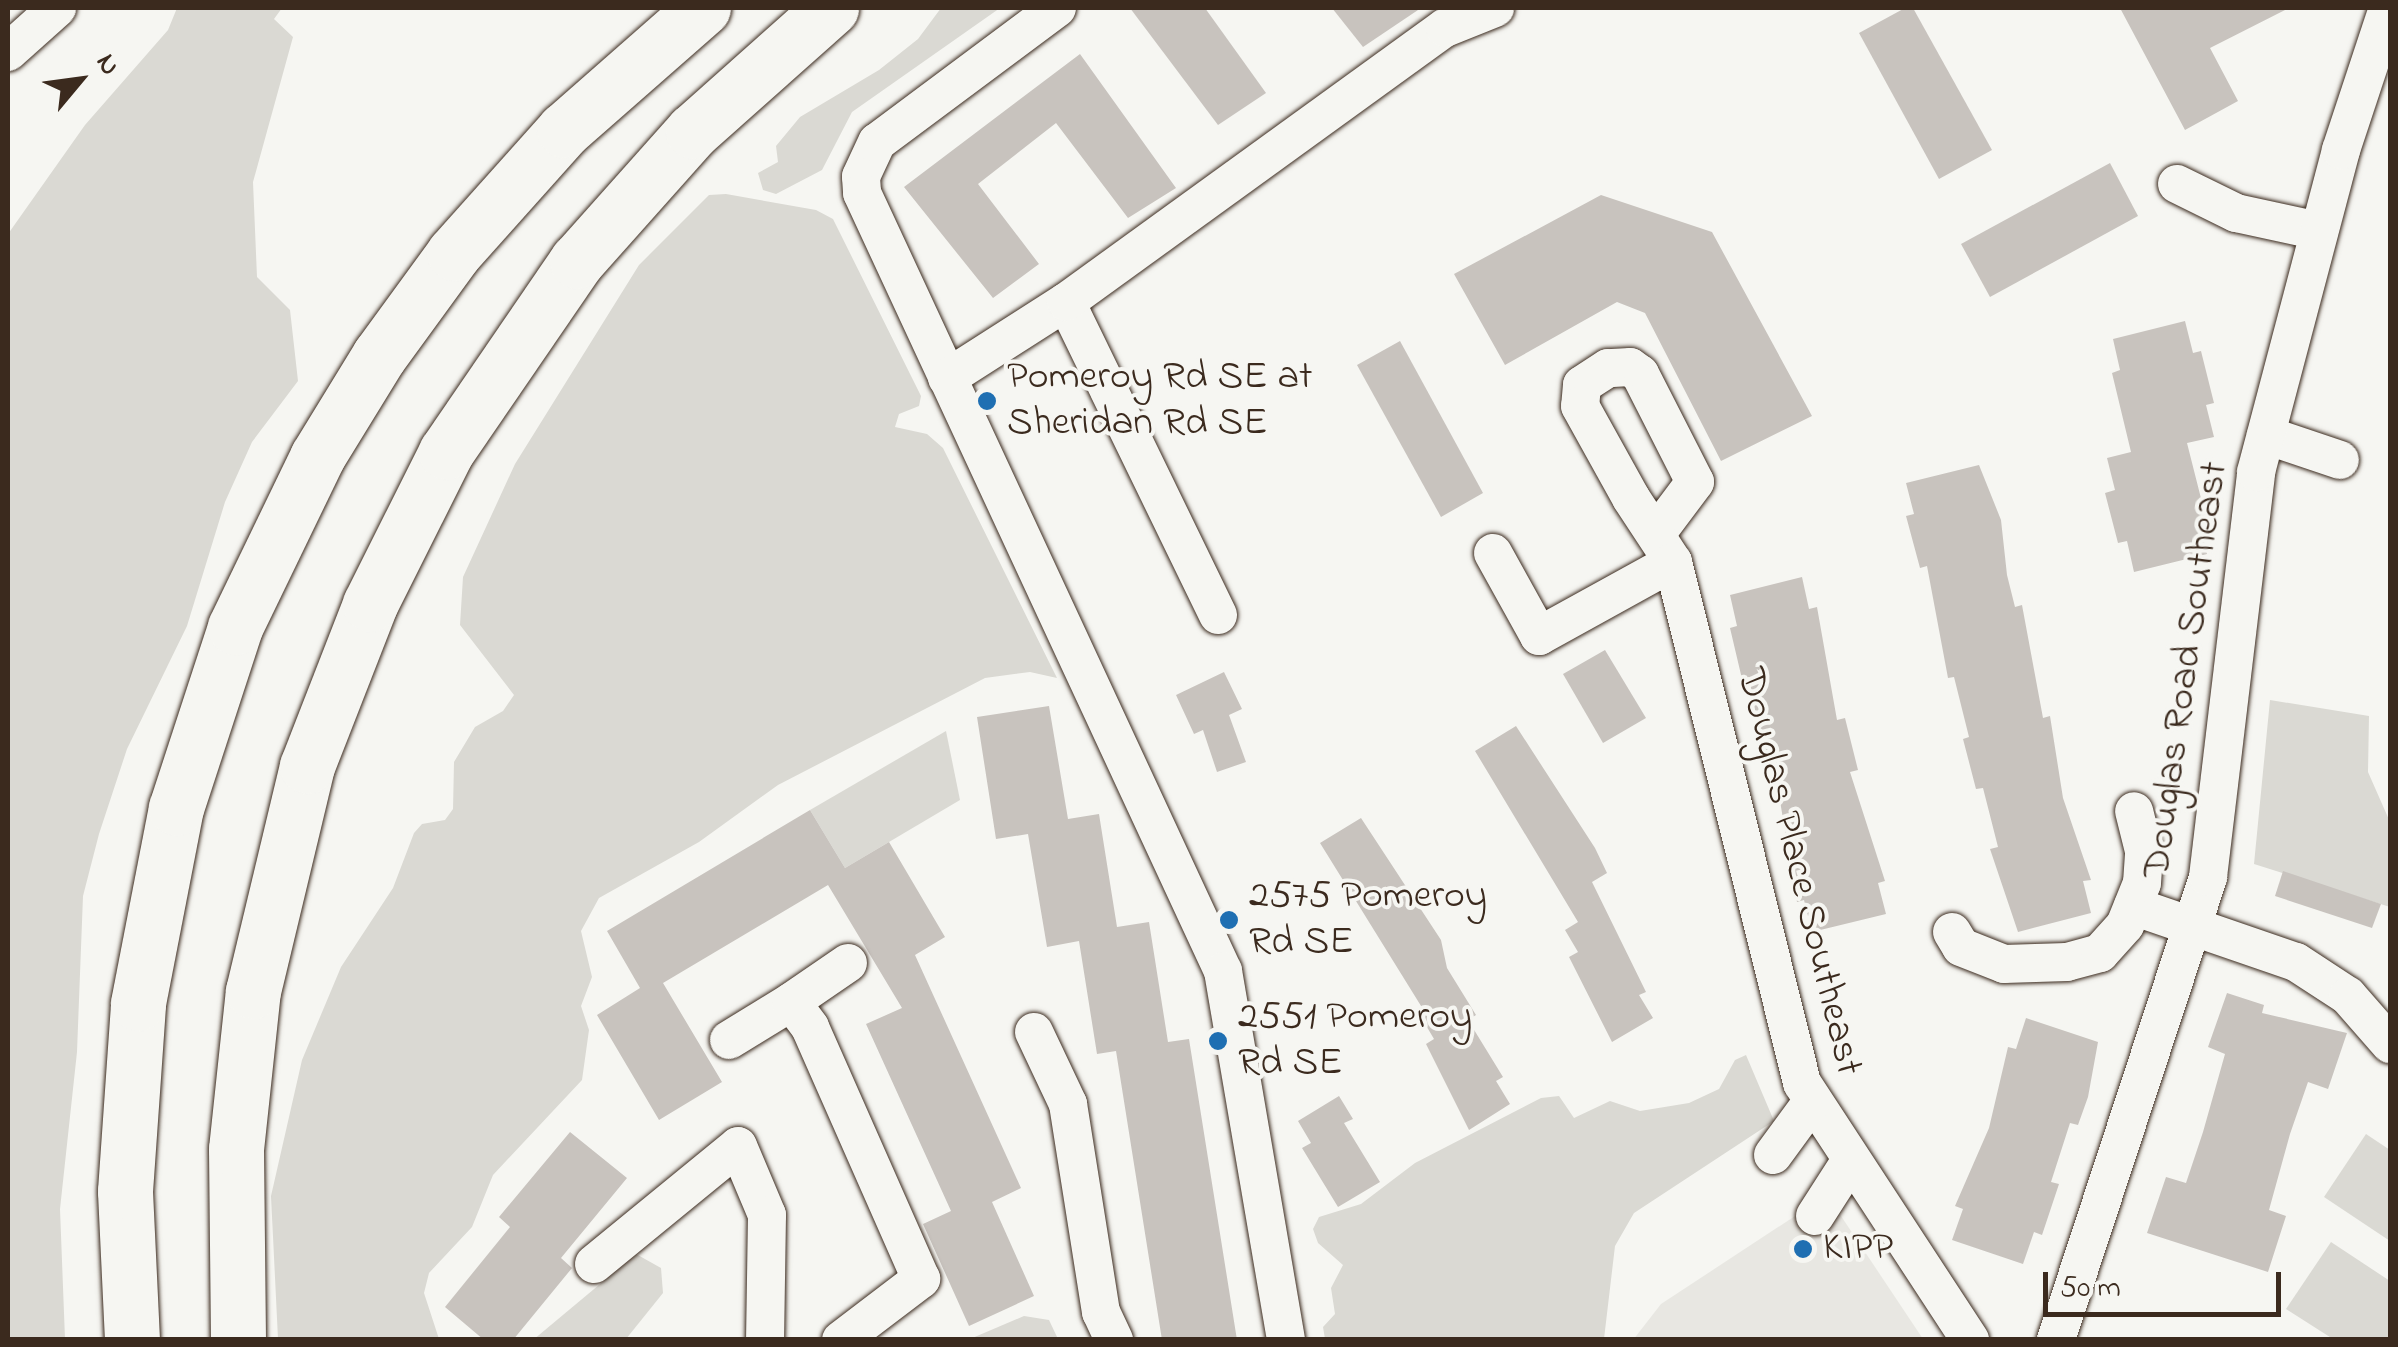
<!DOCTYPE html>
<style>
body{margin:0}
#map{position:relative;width:2398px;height:1347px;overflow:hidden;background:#f6f6f2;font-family:"Indie Flower",sans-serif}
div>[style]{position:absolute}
.built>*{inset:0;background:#e8e7e2}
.green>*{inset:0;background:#dad9d3}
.building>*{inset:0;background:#c8c3be}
.roads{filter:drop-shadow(0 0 2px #3b2a1e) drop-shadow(0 0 2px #3b2a1e)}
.minor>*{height:38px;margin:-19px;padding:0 19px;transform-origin:19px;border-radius:19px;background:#f6f6f2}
.highway>*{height:55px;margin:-27.5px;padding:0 27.5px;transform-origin:27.5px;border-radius:27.5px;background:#f6f6f2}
.dots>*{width:28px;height:28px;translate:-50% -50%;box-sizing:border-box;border:5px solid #f6f6f2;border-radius:50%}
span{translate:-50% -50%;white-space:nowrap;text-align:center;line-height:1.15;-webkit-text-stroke:8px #f6f6f2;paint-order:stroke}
.poi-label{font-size:40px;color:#3b2a1e}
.left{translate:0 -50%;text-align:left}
.street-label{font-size:40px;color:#3b2a1e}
.frame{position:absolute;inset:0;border:10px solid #3b2a1e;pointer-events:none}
.north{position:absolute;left:30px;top:30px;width:100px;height:100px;-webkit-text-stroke:8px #f6f6f2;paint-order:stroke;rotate:61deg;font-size:28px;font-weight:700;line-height:40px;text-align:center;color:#3b2a1e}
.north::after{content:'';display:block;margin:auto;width:35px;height:45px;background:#3b2a1e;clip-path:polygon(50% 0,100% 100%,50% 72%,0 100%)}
.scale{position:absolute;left:2043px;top:1272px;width:238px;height:45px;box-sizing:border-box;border:5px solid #3b2a1e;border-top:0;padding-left:12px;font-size:30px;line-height:35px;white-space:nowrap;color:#3b2a1e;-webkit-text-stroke:8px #f6f6f2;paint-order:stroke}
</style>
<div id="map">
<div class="built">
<i style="clip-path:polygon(1827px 1195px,1923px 1339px,1633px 1340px,1661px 1304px)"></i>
</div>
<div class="green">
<i style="clip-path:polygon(177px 8px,282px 8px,274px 19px,293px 37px,253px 182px,257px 277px,290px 310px,298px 381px,252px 442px,225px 502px,187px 626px,127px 749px,99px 834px,83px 896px,77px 1052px,60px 1209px,65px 1339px,8px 1339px,8px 234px,85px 125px,168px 30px)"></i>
<i style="clip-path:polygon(941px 8px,1000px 8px,852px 112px,822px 170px,776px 194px,763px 190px,758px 173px,778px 162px,776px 146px,800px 117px,879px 70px,918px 39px)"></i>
<i style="clip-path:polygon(726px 194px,816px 210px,833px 219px,921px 396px,919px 406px,899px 414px,895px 427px,927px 434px,943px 448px,1057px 678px,1030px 672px,985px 678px,778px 785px,699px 842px,599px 898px,581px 931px,592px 977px,581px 1006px,589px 1030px,582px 1080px,493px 1175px,472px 1227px,429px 1273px,424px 1293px,439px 1339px,278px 1339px,271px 1196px,302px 1060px,341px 967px,393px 888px,414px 833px,422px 824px,445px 820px,453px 809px,454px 762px,475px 727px,503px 711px,514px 695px,460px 625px,463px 577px,515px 464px,639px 265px,709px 195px)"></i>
<i style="clip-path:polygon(2270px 700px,2369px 716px,2368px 772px,2390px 822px,2390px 907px,2254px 864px)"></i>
<i style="clip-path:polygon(946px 731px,960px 800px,845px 868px,810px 810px)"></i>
<i style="clip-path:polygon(1746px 1055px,1774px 1121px,1634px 1213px,1615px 1246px,1604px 1339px,1325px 1339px,1323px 1327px,1335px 1314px,1331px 1288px,1343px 1265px,1318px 1243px,1313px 1229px,1319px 1217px,1361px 1204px,1415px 1163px,1541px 1098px,1559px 1096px,1574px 1118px,1610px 1101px,1640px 1111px,1689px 1103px,1719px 1089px,1735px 1060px)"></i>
<i style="clip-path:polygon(2366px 1134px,2390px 1150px,2390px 1241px,2324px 1197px)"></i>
<i style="clip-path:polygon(2331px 1242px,2390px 1281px,2390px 1339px,2333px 1339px,2286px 1309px)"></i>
<i style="clip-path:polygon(636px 1254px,661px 1268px,663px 1293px,626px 1339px,533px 1340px)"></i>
<i style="clip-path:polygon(1024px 1316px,1049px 1320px,1058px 1339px,970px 1339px)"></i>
</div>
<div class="building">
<i style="clip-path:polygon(1130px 8px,1205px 8px,1266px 93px,1218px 125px)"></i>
<i style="clip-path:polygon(1332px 8px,1421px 8px,1363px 47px)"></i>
<i style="clip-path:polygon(1905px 8px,1913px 8px,1992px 150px,1939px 179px,1859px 33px)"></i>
<i style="clip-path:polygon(2120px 8px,2289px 8px,2210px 48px,2238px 101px,2185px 130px)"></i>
<i style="clip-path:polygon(1080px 54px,1176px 188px,1128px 218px,1056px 123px,978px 184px,1039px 264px,993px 298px,904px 187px)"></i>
<i style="clip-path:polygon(2110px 163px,2138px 216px,1990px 297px,1961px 244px)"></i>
<i style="clip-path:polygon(1601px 195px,1712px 232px,1812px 416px,1721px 461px,1645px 313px,1617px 302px,1505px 365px,1454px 274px)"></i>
<i style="clip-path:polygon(2185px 321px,2193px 353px,2201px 351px,2214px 403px,2206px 405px,2214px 437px,2187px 443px,2207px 522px,2200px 524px,2207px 554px,2134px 572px,2127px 541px,2118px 543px,2105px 493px,2115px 490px,2107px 458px,2131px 452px,2112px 373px,2120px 370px,2113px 339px)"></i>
<i style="clip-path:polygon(1400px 341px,1483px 493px,1441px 517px,1357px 365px)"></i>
<i style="clip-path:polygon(1979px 465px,2001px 520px,2007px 575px,2015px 607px,2022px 605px,2043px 718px,2050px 716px,2063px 798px,2091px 880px,2083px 881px,2091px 913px,2018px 932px,1990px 849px,1998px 847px,1983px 788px,1976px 789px,1963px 739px,1969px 737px,1954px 677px,1948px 678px,1927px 566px,1920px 568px,1906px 516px,1914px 514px,1906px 483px)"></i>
<i style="clip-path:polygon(1802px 577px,1809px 609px,1817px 607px,1837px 720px,1845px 718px,1858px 770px,1850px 772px,1885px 881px,1878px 883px,1886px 914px,1812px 932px,1804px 900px,1797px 902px,1778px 789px,1770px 791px,1749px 677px,1742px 679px,1730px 628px,1737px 626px,1730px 595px)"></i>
<i style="clip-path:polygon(1605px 650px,1646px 718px,1603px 743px,1563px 674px)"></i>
<i style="clip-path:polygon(1224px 672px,1242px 709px,1229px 715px,1246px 762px,1217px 772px,1203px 730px,1194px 734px,1176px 695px)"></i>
<i style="clip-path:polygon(1049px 706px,1068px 819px,1099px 814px,1117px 927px,1149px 922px,1168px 1042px,1189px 1039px,1237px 1340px,1162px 1340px,1116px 1051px,1097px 1054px,1079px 941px,1047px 947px,1028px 834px,996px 839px,977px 717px)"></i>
<i style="clip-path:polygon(1516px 726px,1595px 848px,1607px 873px,1592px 882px,1646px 992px,1639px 995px,1653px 1018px,1612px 1042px,1569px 957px,1578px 952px,1565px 930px,1578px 922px,1475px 751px)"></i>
<i style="clip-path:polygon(810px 810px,845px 868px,889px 842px,945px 937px,915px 955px,1021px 1188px,992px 1202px,1034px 1296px,969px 1326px,923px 1224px,951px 1211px,866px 1024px,902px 1008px,828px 885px,663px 983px,722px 1082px,659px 1120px,597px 1015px,640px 988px,607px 931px)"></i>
<i style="clip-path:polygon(1361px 818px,1441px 940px,1447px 968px,1476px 1015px,1468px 1020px,1503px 1077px,1496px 1081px,1510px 1104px,1469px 1130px,1426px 1044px,1434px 1039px,1421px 1017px,1426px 1014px,1320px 843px)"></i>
<i style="clip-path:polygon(2283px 871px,2381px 904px,2372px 928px,2275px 896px)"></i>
<i style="clip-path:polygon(2227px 993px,2264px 1005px,2262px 1013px,2347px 1033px,2328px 1089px,2308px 1082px,2290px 1134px,2269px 1210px,2286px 1216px,2268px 1272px,2147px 1233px,2166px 1177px,2186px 1183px,2203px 1132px,2225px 1054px,2208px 1047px)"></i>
<i style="clip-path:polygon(2026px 1018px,2098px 1042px,2088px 1097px,2078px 1125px,2070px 1123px,2051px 1182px,2059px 1184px,2042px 1235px,2034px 1232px,2023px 1264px,1952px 1240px,1963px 1209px,1955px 1206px,1989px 1128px,2008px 1047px,2016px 1049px)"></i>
<i style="clip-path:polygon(1339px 1096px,1353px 1119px,1344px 1123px,1380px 1182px,1338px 1207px,1302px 1148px,1311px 1143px,1298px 1121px)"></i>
<i style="clip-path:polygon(570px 1132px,627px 1178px,561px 1258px,572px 1268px,513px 1340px,484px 1340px,445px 1307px,510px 1227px,499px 1217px)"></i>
</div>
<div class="roads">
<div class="minor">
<i style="left:1057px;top:8px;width:224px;rotate:143.3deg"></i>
<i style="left:877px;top:142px;width:38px;rotate:115deg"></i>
<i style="left:861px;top:177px;width:16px;rotate:86deg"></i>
<i style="left:862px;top:193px;width:858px;rotate:65.11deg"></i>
<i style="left:1223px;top:971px;width:374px;rotate:80.3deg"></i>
<i style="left:8px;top:52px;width:66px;rotate:-41.9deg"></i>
<i style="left:2177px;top:184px;width:66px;rotate:26.2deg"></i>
<i style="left:2236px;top:213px;width:85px;rotate:12.2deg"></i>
<i style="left:1066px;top:302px;width:348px;rotate:64.1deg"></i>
<i style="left:947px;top:378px;width:141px;rotate:-32.6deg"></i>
<i style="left:1066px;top:302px;width:468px;rotate:-35.9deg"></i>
<i style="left:1445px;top:28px;width:54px;rotate:-21.8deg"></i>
<i style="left:2266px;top:435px;width:78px;rotate:18.7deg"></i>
<i style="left:1656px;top:534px;width:65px;rotate:-53.1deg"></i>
<i style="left:1695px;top:482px;width:121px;rotate:-117deg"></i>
<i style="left:1640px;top:374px;width:12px;rotate:-145deg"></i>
<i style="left:1630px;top:367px;width:22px;rotate:177deg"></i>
<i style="left:1608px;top:368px;width:31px;rotate:147deg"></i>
<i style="left:1582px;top:385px;width:21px;rotate:95deg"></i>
<i style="left:1580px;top:406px;width:105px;rotate:61deg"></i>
<i style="left:1631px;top:498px;width:77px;rotate:56.7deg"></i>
<i style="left:1673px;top:562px;width:537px;rotate:76.09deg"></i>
<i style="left:1802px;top:1083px;width:307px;rotate:56.8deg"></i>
<i style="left:1493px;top:553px;width:95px;rotate:61deg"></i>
<i style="left:1539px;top:636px;width:153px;rotate:-28.9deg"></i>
<i style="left:2133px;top:906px;width:172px;rotate:19deg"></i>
<i style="left:2296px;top:962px;width:62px;rotate:33.2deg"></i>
<i style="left:2348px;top:996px;width:64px;rotate:48.8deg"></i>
<i style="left:1952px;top:932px;width:17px;rotate:59deg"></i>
<i style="left:1961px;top:947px;width:46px;rotate:21.6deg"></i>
<i style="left:2004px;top:964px;width:63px;rotate:-1.8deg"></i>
<i style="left:2067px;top:962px;width:34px;rotate:-15deg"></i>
<i style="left:2100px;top:953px;width:38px;rotate:-48deg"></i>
<i style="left:2125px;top:925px;width:45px;rotate:-68deg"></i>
<i style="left:2142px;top:883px;width:32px;rotate:-86deg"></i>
<i style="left:2144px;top:851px;width:41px;rotate:-104deg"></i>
<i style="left:1034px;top:1032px;width:80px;rotate:64.7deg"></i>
<i style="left:1068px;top:1104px;width:211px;rotate:81deg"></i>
<i style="left:1101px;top:1312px;width:31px;rotate:65deg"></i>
<i style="left:729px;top:1040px;width:73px;rotate:-31.5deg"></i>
<i style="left:1773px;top:1155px;width:64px;rotate:-53.8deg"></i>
<i style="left:1815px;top:1216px;width:63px;rotate:-57.3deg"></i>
<i style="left:594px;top:1264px;width:186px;rotate:-39.3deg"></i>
<i style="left:738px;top:1146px;width:75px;rotate:67.2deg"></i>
<i style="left:767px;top:1215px;width:125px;rotate:90.9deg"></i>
<i style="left:841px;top:1340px;width:101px;rotate:-37.3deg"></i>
<i style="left:921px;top:1279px;width:275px;rotate:-113.8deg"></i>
<i style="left:810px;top:1027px;width:31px;rotate:-127deg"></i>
<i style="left:791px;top:1002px;width:69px;rotate:-34.4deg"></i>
<i style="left:2056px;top:1340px;width:487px;rotate:-71.8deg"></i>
<i style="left:2208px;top:877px;width:408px;rotate:-83.2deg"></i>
<i style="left:2256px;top:472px;width:333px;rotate:-75.2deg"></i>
<i style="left:2341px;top:150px;width:150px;rotate:-71.7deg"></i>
</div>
<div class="highway">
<i style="left:132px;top:1340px;width:149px;rotate:-92.7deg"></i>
<i style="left:125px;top:1191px;width:188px;rotate:-86deg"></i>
<i style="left:138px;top:1003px;width:199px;rotate:-79deg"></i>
<i style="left:176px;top:808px;width:190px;rotate:-71.9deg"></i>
<i style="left:235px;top:627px;width:189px;rotate:-64.2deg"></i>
<i style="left:317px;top:457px;width:119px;rotate:-58.5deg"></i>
<i style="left:379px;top:356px;width:127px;rotate:-53.9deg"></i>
<i style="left:454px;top:253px;width:165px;rotate:-48.2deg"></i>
<i style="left:564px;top:130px;width:185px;rotate:-41.3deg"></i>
<i style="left:238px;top:1340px;width:191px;rotate:-90.6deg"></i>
<i style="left:236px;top:1149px;width:159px;rotate:-83.9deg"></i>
<i style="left:253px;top:991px;width:231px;rotate:-76.5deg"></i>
<i style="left:307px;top:766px;width:174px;rotate:-68.7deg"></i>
<i style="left:370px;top:604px;width:170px;rotate:-63.4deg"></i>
<i style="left:446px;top:452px;width:232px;rotate:-55.6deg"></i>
<i style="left:577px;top:261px;width:174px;rotate:-48.3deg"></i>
<i style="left:693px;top:131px;width:185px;rotate:-41.7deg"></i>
</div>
</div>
<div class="dots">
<i style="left:987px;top:401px;background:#1f6fb2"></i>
<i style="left:1229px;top:920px;background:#1f6fb2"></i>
<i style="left:1218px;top:1041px;background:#1f6fb2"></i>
<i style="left:1803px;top:1249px;background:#1f6fb2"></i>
</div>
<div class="poi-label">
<span class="left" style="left:1007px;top:401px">Pomeroy Rd SE at<br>Sheridan Rd SE</span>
<span class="left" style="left:1249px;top:920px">2575 Pomeroy<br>Rd SE</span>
<span class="left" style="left:1238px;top:1041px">2551 Pomeroy<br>Rd SE</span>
<span class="left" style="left:1823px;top:1249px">KIPP</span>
</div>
<div class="street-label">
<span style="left:2187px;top:670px;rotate:-82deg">Douglas Road Southeast</span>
<span style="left:1798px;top:872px;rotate:76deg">Douglas Place Southeast</span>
</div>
<div class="frame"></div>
<div class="north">N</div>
<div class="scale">50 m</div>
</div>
